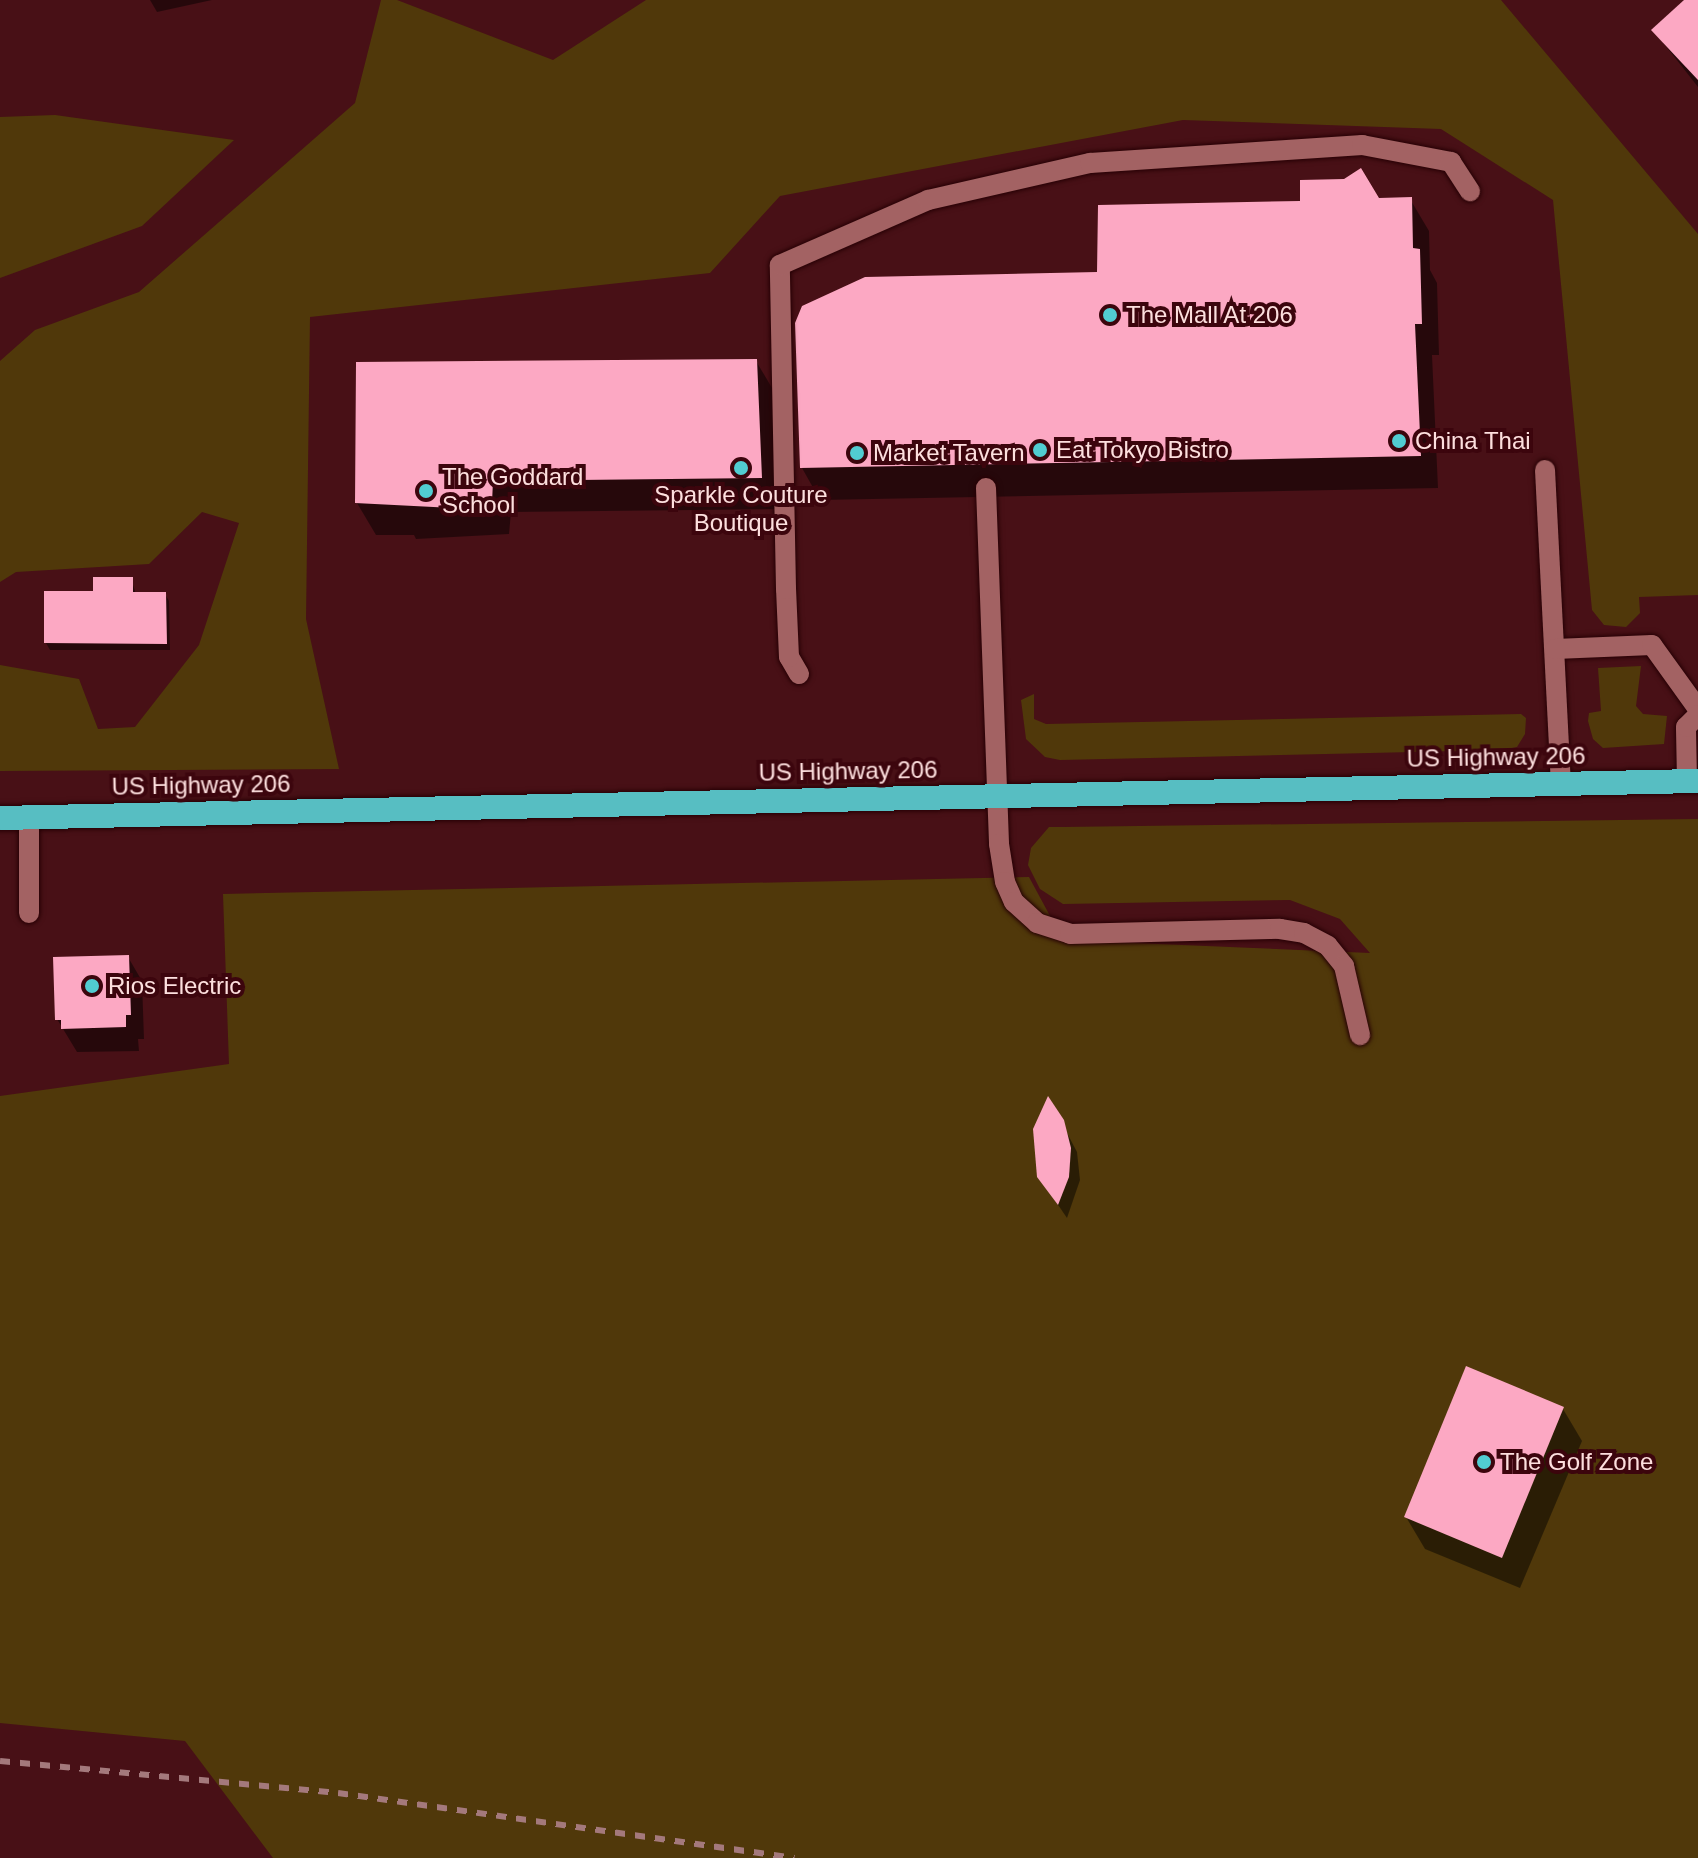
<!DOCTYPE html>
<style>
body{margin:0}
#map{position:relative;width:1698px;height:1858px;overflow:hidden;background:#481016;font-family:Arial,sans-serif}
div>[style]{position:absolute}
.green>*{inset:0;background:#50380a}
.shadow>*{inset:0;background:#0007}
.building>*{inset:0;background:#fca8c3}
.roads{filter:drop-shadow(0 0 2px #270105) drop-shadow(0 0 2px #270105)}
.minor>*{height:20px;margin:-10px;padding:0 10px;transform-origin:10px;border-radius:10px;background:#a36263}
.highway>*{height:24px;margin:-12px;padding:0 12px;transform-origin:12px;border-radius:12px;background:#57bec2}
.rail>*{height:6px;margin-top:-3px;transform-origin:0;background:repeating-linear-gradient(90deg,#a4797c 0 10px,transparent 0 20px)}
.dots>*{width:22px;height:22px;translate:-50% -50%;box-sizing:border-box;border:4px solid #3c050d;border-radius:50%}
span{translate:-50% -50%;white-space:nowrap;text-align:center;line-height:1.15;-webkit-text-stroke:8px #3c050d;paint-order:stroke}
.poi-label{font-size:24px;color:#fddfde}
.left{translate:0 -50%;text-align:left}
.street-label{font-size:24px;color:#fddfde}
</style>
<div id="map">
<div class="green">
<i style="clip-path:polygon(381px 0,397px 0,553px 60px,646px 0,1501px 0,1698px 234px,1698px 595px,1639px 597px,1640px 613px,1626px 627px,1604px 625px,1592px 610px,1553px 200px,1441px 129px,1183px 120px,780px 196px,710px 273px,310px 317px,306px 619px,339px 769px,0 771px,0 665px,79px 679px,98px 729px,135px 727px,199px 645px,239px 523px,202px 512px,149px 564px,16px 572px,0 582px,0 361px,35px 330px,139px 292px,355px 103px)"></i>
<i style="clip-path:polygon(55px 115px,234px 140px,142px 226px,0 278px,0 117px)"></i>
<i style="clip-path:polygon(1641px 666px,1636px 706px,1643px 714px,1667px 716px,1664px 744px,1603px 748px,1593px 739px,1588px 721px,1589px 713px,1601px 711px,1598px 668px)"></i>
<i style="clip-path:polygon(1034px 694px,1034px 719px,1046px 724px,1521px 714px,1526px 718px,1525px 734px,1517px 747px,1502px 750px,1060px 760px,1045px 757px,1026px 739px,1021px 700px)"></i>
<i style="clip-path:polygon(1698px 819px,1698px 1858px,273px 1858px,185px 1741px,0 1723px,0 1096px,229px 1064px,223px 894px,1029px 877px,1063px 940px,1370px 953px,1340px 919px,1290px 900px,1063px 904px,1040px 889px,1028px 865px,1031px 848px,1049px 827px,1063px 827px)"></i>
</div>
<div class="shadow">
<i style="clip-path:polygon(150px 0,212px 0,157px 12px)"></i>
<i style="clip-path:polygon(1687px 0,1698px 0,1698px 87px,1654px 31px)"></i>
<i style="clip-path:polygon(1410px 199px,1429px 231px,1430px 270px,1437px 283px,1439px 355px,1432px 355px,1438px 488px,820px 500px,802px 468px,1099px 274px,1378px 200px)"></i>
<i style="clip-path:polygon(756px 361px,775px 393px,779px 509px,511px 512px,509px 534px,416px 539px,414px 535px,376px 535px,357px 503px)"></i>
<i style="clip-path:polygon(131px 579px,136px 594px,165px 594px,169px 601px,170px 650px,50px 650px,46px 643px,95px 593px)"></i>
<i style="clip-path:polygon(128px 957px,142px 981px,144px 1039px,138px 1039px,139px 1051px,77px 1052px,57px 1019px)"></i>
<i style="clip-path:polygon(1057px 1114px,1077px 1152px,1080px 1180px,1067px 1218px,1039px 1177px)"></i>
<i style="clip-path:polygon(1563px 1409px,1582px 1441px,1520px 1588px,1425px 1549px,1406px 1517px)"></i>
</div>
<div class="building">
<i style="clip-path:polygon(1684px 0,1698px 0,1698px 80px,1651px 30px)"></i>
<i style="clip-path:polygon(1361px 168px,1379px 198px,1412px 197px,1413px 248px,1420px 249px,1422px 324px,1415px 324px,1421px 456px,800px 468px,795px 323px,802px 306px,865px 277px,1097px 272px,1098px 205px,1300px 201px,1300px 180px,1344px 179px)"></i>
<i style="clip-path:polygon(757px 359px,762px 478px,493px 481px,492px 503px,455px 503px,453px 508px,355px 503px,356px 362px)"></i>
<i style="clip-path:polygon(93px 577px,133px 577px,133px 592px,166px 592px,167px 644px,44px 643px,44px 591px,93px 591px)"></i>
<i style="clip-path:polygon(129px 955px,131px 1015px,126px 1015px,126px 1027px,61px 1029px,61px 1020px,55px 1020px,53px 957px)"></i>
<i style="clip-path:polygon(1048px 1096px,1064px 1120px,1071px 1148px,1069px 1177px,1058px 1205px,1037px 1177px,1033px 1129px)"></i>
<i style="clip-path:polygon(1466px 1366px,1564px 1407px,1502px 1558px,1404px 1517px)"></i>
</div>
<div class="roads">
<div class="minor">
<i style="left:1545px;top:470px;width:314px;rotate:87.1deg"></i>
<i style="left:986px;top:488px;width:356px;rotate:87.9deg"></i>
<i style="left:999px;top:844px;width:38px;rotate:81deg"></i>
<i style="left:1005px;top:882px;width:22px;rotate:66deg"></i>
<i style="left:1014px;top:902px;width:31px;rotate:42deg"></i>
<i style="left:1037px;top:923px;width:35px;rotate:18deg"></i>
<i style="left:1070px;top:934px;width:210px;rotate:-1.4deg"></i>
<i style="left:1280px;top:929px;width:24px;rotate:9deg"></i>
<i style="left:1304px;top:933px;width:27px;rotate:28deg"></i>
<i style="left:1328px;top:946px;width:26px;rotate:51deg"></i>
<i style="left:1344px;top:966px;width:71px;rotate:76.9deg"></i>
<i style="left:1555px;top:649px;width:97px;rotate:-2.4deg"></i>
<i style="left:1652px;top:645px;width:79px;rotate:54.3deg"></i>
<i style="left:799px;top:674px;width:20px;rotate:-120deg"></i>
<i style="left:789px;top:657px;width:68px;rotate:-92.5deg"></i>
<i style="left:786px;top:589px;width:324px;rotate:-91.1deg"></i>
<i style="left:780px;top:265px;width:162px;rotate:-23.7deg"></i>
<i style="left:928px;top:200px;width:166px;rotate:-12.9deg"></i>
<i style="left:1090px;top:163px;width:273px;rotate:-3.8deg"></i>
<i style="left:1362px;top:145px;width:91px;rotate:10.8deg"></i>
<i style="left:1451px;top:162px;width:35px;rotate:57deg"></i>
<i style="left:1687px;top:781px;width:54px;rotate:-91.1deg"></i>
<i style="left:1686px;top:727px;width:17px;rotate:-45deg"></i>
<i style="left:29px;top:817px;width:96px;rotate:90deg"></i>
</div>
<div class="highway">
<i style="left:0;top:818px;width:1698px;rotate:-1.25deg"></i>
</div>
</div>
<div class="rail">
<i style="left:0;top:1761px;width:340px;rotate:5.4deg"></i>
<i style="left:338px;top:1793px;width:461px;rotate:8.1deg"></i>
</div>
<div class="dots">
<i style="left:1110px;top:315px;background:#51ccd1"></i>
<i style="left:1399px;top:441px;background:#51ccd1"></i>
<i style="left:1040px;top:450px;background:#51ccd1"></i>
<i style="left:857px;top:453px;background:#51ccd1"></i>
<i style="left:741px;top:468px;background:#51ccd1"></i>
<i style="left:426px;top:491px;background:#51ccd1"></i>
<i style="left:92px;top:986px;background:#51ccd1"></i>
<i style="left:1484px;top:1462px;background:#51ccd1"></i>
</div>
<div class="poi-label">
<span class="left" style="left:1126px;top:315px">The Mall At 206</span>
<span class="left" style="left:1415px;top:441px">China Thai</span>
<span class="left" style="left:1056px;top:450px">Eat Tokyo Bistro</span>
<span class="left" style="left:873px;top:453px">Market Tavern</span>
<span class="left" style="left:442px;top:491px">The Goddard<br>School</span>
<span style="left:741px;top:509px">Sparkle Couture<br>Boutique</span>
<span class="left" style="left:108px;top:986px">Rios Electric</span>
<span class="left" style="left:1500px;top:1462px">The Golf Zone</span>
</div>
<div class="street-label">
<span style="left:1496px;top:757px;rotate:-1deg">US Highway 206</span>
<span style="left:848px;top:771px;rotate:-1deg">US Highway 206</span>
<span style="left:201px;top:785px;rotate:-1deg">US Highway 206</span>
</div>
</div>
